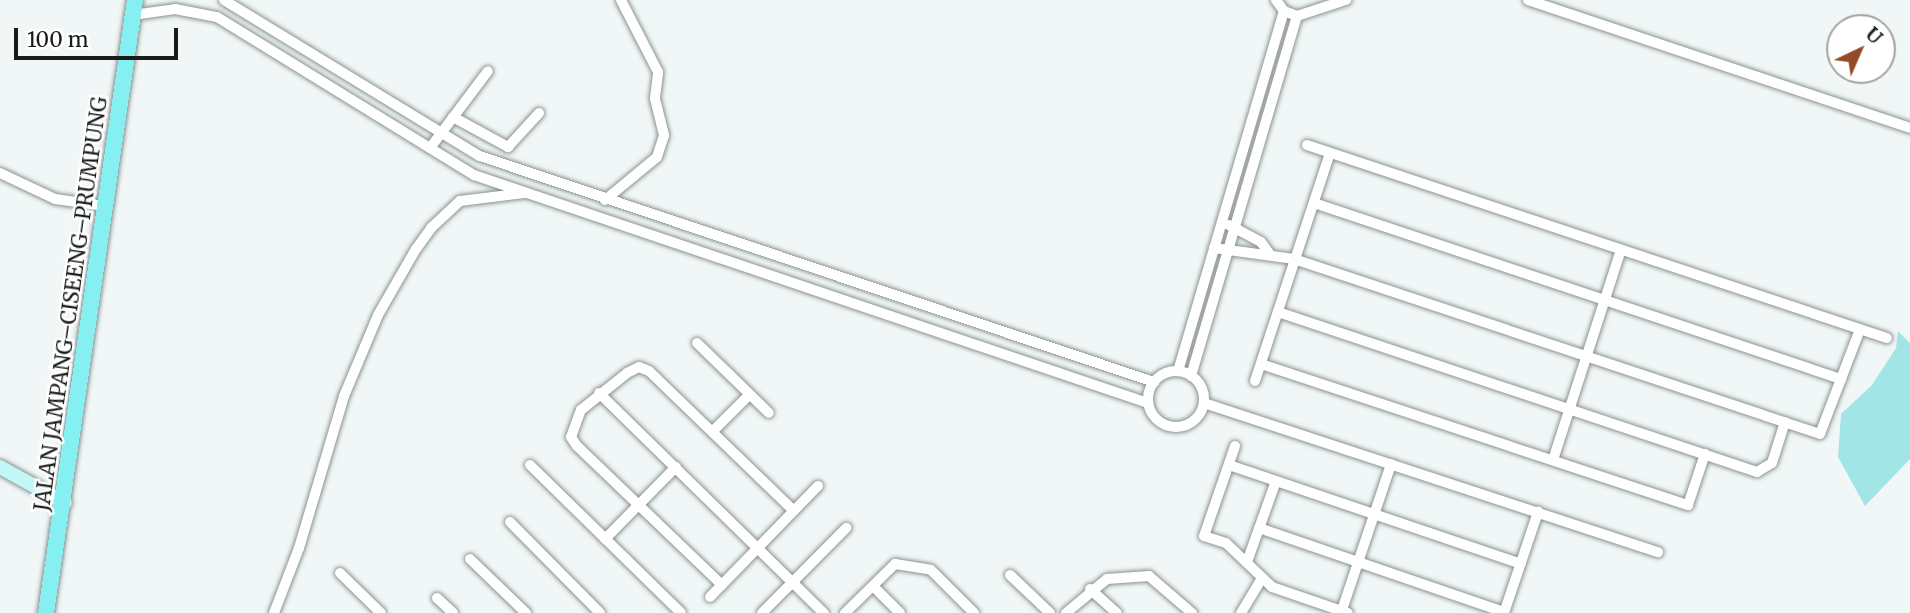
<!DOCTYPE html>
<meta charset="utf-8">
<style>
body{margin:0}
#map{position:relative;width:1910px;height:613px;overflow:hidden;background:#f1f7f7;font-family:Merriweather,serif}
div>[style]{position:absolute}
.green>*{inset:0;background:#a2e5e6}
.roads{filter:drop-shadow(0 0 2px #8c9292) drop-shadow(0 0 2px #8c9292)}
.street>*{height:10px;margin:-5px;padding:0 5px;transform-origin:5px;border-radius:5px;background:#fff}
.street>.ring{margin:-5px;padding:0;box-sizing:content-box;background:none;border:10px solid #fff;border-radius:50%}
.secondary>*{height:14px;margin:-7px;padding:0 7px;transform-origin:7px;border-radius:7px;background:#c2f7f8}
.primary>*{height:16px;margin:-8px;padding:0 8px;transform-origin:8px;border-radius:8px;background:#85eff1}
span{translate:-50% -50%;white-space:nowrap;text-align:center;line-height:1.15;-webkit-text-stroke:5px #fff;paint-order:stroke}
.street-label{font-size:21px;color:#191b1b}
.north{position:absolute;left:1826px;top:14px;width:70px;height:70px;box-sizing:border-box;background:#fff;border:2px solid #a3a4a4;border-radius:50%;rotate:44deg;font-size:19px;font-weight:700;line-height:28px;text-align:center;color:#191b1b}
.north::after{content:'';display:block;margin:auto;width:24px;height:32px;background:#934c27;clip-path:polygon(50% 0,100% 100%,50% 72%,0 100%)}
.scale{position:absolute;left:14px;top:28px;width:164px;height:32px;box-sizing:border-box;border:4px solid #191b1b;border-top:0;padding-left:9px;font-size:21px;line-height:24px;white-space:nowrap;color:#191b1b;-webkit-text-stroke:5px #fff;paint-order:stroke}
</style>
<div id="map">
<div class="green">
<i style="clip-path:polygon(1898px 331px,1910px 343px,1910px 459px,1865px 506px,1838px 457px,1841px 414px,1872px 385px,1896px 348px)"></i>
</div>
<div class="roads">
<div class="street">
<i style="left:224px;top:0;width:300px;rotate:31.4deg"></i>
<i style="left:480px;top:156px;width:711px;rotate:18.54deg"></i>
<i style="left:1276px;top:0;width:14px;rotate:54deg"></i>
<i style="left:1284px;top:11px;width:14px;rotate:21deg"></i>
<i style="left:1297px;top:16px;width:52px;rotate:-18.1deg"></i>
<i style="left:1528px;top:0;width:403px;rotate:18.5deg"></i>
<i style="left:133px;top:15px;width:42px;rotate:-8.1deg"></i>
<i style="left:175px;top:9px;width:43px;rotate:10.8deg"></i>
<i style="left:217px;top:17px;width:302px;rotate:31.6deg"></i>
<i style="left:474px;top:175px;width:712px;rotate:18.69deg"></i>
<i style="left:453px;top:117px;width:63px;rotate:28.6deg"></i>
<i style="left:508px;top:147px;width:46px;rotate:-47.6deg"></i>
<i style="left:1307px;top:145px;width:611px;rotate:18.41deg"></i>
<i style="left:430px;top:148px;width:96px;rotate:-53deg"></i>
<i style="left:0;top:173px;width:61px;rotate:25.3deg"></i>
<i style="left:55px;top:199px;width:49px;rotate:8.1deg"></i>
<i style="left:605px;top:200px;width:67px;rotate:-39.6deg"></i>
<i style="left:657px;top:157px;width:23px;rotate:-72deg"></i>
<i style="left:664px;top:135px;width:38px;rotate:-104deg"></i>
<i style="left:655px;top:98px;width:26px;rotate:-83deg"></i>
<i style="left:658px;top:72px;width:81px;rotate:-117.2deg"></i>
<i style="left:1314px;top:203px;width:556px;rotate:18.47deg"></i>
<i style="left:1229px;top:225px;width:36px;rotate:28deg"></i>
<i style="left:1261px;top:242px;width:14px;rotate:54deg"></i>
<i style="left:1214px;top:248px;width:81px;rotate:7.8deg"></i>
<i style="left:1294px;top:259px;width:554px;rotate:18.4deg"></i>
<i style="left:1820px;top:434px;width:112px;rotate:-69.1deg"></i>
<i style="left:1278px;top:312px;width:505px;rotate:18.47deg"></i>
<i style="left:1757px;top:472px;width:17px;rotate:-31deg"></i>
<i style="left:1772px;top:463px;width:43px;rotate:-72.4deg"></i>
<i style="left:697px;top:343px;width:100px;rotate:44.2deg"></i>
<i style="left:1261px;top:364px;width:450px;rotate:18.3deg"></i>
<i style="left:1688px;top:505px;width:54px;rotate:-71.6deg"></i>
<i style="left:1178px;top:371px;width:375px;rotate:-73.6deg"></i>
<i class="ring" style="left:1148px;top:371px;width:46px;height:46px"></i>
<i style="left:1191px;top:376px;width:375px;rotate:-73.6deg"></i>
<i style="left:1255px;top:381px;width:240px;rotate:-71.8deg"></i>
<i style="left:599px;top:393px;width:315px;rotate:44.4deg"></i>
<i style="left:1204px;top:403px;width:478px;rotate:18.2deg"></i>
<i style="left:713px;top:431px;width:51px;rotate:-45deg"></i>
<i style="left:1235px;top:446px;width:95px;rotate:109deg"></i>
<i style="left:1204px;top:536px;width:23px;rotate:18deg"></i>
<i style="left:1226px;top:543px;width:64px;rotate:43.7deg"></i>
<i style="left:1272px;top:587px;width:80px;rotate:18.9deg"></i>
<i style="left:1553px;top:460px;width:221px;rotate:-72.1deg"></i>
<i style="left:530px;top:465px;width:211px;rotate:44.4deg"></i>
<i style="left:1229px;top:465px;width:308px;rotate:18.7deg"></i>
<i style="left:510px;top:522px;width:128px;rotate:45.3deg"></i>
<i style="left:1259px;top:528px;width:259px;rotate:18.9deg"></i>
<i style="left:605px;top:539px;width:101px;rotate:-45.4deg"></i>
<i style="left:470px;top:559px;width:78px;rotate:44deg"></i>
<i style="left:1247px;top:562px;width:86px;rotate:-70.3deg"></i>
<i style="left:340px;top:573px;width:57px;rotate:44.3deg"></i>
<i style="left:1010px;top:575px;width:55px;rotate:43.5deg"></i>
<i style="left:722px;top:585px;width:201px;rotate:-136.2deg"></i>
<i style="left:577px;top:446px;width:11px;rotate:-124deg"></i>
<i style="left:571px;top:437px;width:29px;rotate:-70deg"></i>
<i style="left:581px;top:410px;width:59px;rotate:-38.8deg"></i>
<i style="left:627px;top:373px;width:13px;rotate:-27deg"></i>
<i style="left:639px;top:367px;width:11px;rotate:22deg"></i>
<i style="left:649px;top:371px;width:200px;rotate:44deg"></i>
<i style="left:873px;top:586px;width:38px;rotate:45deg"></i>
<i style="left:1090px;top:589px;width:36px;rotate:42deg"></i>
<i style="left:710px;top:597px;width:155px;rotate:-45.8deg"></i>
<i style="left:437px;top:598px;width:22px;rotate:43deg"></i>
<i style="left:274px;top:613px;width:70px;rotate:-69deg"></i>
<i style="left:299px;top:548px;width:159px;rotate:-73.5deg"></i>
<i style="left:344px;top:396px;width:88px;rotate:-67.2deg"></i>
<i style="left:378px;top:315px;width:76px;rotate:-60.1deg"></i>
<i style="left:416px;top:249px;width:26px;rotate:-54deg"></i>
<i style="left:431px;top:228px;width:40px;rotate:-43deg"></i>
<i style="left:460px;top:201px;width:64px;rotate:-7.1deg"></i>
<i style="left:762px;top:613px;width:120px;rotate:-45.3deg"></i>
<i style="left:845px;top:613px;width:70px;rotate:-44.4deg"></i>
<i style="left:895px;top:564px;width:36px;rotate:9deg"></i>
<i style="left:931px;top:570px;width:61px;rotate:45deg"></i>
<i style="left:1066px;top:613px;width:53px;rotate:-39.7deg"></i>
<i style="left:1107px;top:579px;width:42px;rotate:-4.1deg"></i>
<i style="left:1149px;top:576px;width:57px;rotate:40.7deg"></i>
<i style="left:1241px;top:613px;width:41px;rotate:-59deg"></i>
<i style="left:1341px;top:613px;width:157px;rotate:-71.4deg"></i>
<i style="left:1504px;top:613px;width:107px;rotate:-71.4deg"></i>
</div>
<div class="secondary">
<i style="left:0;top:467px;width:74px;rotate:29deg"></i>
</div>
<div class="primary">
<i style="left:46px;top:613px;width:619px;rotate:-81.74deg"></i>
</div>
</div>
<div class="street-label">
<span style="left:71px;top:304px;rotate:-82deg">JALAN JAMPANG–CISEENG–PRUMPUNG</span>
</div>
<div class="north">U</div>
<div class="scale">100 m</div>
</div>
